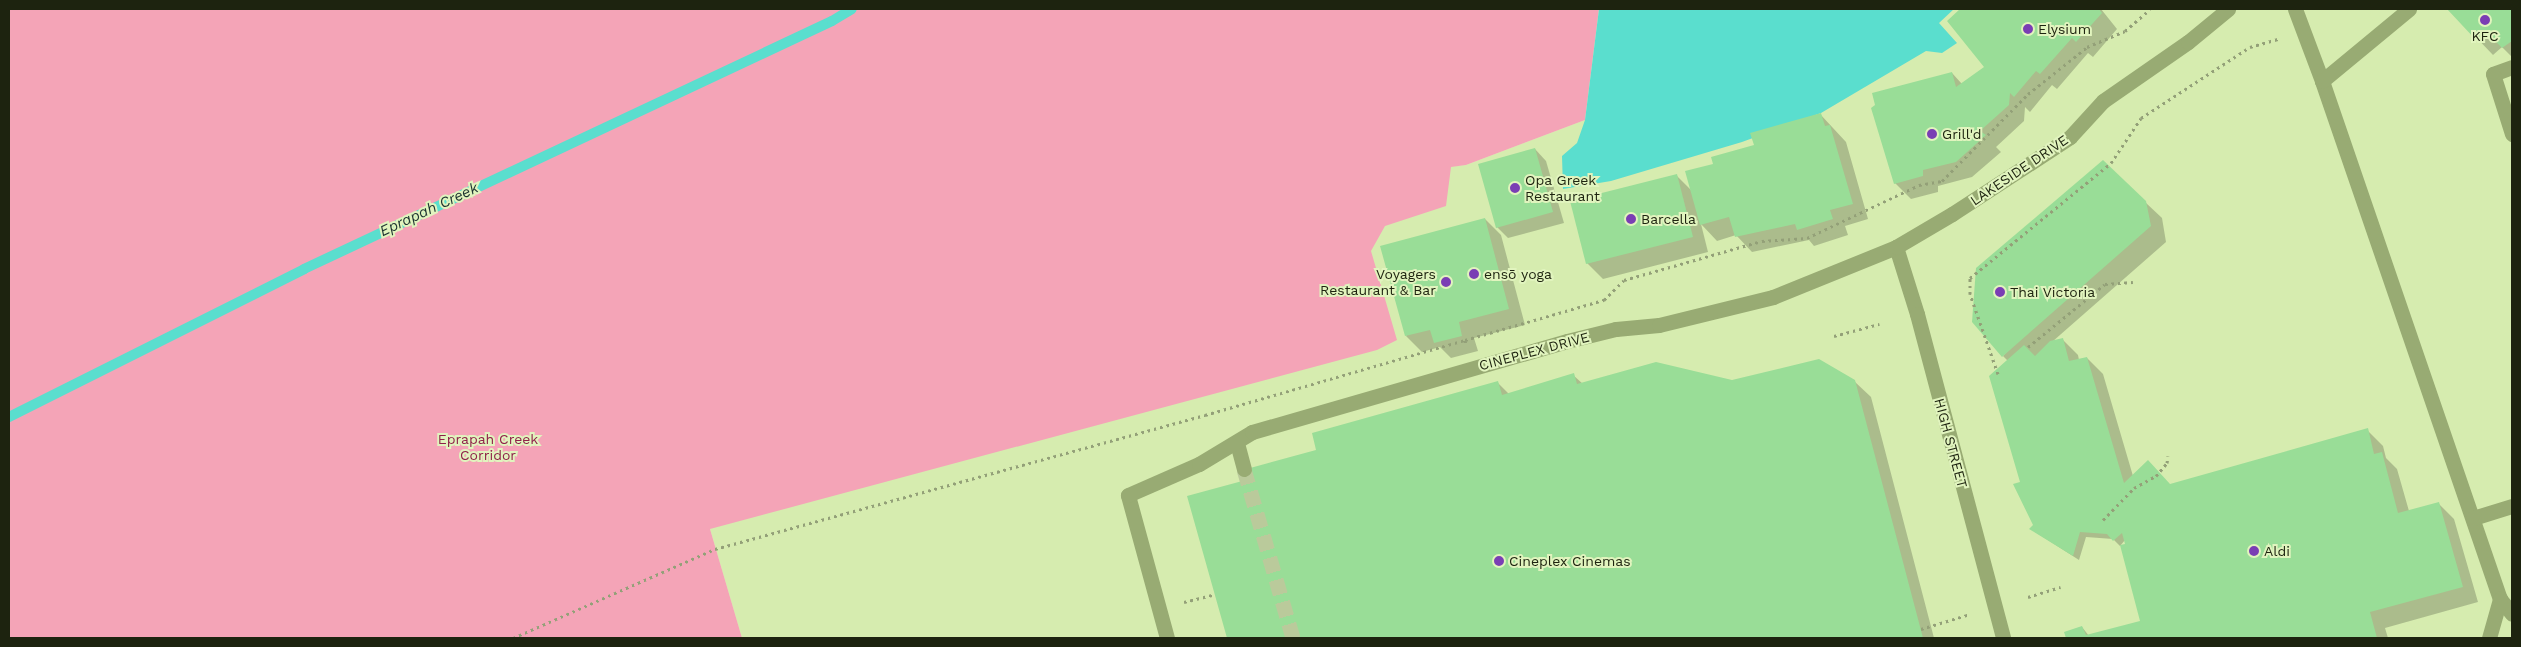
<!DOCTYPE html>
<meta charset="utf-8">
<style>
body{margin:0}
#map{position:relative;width:2521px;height:647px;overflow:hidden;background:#e1f4be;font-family:"Work Sans",sans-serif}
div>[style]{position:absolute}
.built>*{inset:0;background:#d6ecaf}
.green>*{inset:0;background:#f4a4b7}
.water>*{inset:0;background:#5adece}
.shadow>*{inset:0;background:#0003}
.stream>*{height:10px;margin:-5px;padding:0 5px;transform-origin:5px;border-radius:5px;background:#5adece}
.building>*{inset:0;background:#99dd97}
.minor-tunnel>*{height:15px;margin-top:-7.5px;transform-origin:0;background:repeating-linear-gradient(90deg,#baca9b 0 15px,transparent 0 23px)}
.path>*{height:3px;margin-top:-1.5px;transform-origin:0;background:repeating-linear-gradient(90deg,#93a078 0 2.5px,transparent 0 6.5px)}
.minor>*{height:15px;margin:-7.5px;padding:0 7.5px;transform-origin:7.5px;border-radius:7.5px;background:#98ab73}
.dots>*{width:14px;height:14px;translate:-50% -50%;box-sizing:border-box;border:2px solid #e1f4be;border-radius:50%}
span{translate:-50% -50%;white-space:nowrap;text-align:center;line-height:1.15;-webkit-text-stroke:4px #e1f4be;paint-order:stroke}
.poi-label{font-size:14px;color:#1d230f}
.left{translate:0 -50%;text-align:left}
.right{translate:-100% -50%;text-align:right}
.street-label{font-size:14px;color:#1d230f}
.park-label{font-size:14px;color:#8f2149}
.water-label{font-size:15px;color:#1d3431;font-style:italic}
.frame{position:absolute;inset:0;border:10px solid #1d230f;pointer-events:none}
</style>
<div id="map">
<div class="built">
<i style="clip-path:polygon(1954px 9px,2512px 9px,2512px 638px,742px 638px,710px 529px,1420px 170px,1466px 165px,1585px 120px,1938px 23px)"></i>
</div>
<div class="green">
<i style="clip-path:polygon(9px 9px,1599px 9px,1585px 120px,1466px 165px,1451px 167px,1446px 206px,1385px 226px,1371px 251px,1397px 340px,1377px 350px,710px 529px,742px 638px,9px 638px)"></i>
</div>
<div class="water">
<i style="clip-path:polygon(1599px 9px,1954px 9px,1939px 23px,1957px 43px,1942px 53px,1926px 51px,1821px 113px,1742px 142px,1611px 181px,1563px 189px,1562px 156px,1577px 143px,1585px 120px)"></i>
</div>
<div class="shadow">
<i style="clip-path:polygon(1962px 9px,2101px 9px,2117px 29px,2093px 57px,2088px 53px,2057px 89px,2052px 85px,2030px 112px,2025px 107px,2024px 121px,1996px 147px,2001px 152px,1972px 177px,1938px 186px,1938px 192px,1911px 199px,1895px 183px,1952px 73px,1962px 84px,1986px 67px,1949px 21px)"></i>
<i style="clip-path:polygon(2449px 9px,2512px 9px,2512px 57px,2502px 47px,2493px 55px)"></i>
<i style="clip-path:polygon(1820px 114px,1846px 142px,1868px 219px,1845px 226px,1848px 235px,1814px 246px,1809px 240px,1752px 252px,1736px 235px,1717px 241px,1701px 224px,1708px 252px,1603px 279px,1587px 263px,1677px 176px,1692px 191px,1715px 165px)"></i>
<i style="clip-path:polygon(1535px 149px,1546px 161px,1564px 223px,1508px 238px,1497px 227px)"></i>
<i style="clip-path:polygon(2145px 202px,2162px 218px,2166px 242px,2052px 342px,2062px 339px,2078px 355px,2079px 360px,2087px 358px,2103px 374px,2133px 476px,2170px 485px,2367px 430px,2383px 446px,2386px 458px,2397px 469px,2409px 511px,2438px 503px,2454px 519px,2478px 602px,2385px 628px,2388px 638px,2067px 638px,2065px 633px,2082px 627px,2089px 636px,2141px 622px,2127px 544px,2125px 540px,2120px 546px,2113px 539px,2086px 537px,2079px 560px,2031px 529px,2035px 525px,2021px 483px,2008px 361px,2003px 356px)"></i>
<i style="clip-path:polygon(1485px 219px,1501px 235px,1525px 325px,1474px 338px,1478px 351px,1451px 358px,1440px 347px,1422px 352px,1406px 336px)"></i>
<i style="clip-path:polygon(1573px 375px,1583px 384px,1854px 381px,1871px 397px,1934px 638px,1229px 638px,1189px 497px,1247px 481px,1318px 451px,1497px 382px,1509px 394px)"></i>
</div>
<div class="stream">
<i style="left:9px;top:417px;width:330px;rotate:-26.6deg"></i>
<i style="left:304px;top:269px;width:583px;rotate:-25.16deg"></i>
<i style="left:832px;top:21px;width:23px;rotate:-31deg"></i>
</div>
<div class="building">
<i style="clip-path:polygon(1960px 9px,2099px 9px,2102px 13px,2076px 42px,2072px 38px,2040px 74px,2036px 71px,2014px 97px,2010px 93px,2009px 105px,1980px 131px,1986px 135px,1956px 162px,1923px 170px,1923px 176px,1894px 184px,1871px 108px,1875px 105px,1872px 93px,1952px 72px,1956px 87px,1984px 67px,1947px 21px)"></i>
<i style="clip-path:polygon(2447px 9px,2512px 9px,2512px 41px,2502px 48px,2486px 31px,2476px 40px)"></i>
<i style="clip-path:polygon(1821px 113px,1825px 126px,1830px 125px,1853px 204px,1830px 210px,1833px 219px,1797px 230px,1795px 224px,1735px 237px,1729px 217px,1700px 225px,1685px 171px,1713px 164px,1711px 157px,1754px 145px,1750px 133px)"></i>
<i style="clip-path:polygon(1535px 148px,1553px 212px,1496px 228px,1478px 164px)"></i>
<i style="clip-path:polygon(2103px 160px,2146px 201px,2151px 226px,2002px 357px,1972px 322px,1976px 268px)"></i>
<i style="clip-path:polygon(1677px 174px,1693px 237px,1586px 264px,1570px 201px)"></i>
<i style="clip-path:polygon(1485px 218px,1509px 309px,1459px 322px,1462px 336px,1434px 343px,1430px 330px,1405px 336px,1380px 246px)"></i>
<i style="clip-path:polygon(2063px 338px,2069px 361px,2087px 357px,2124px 483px,2148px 460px,2170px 484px,2368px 428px,2374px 454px,2382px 452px,2398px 513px,2439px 502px,2463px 587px,2370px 612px,2377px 638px,2066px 638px,2064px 632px,2082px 626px,2086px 635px,2140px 621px,2120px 545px,2125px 544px,2122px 533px,2113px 541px,2107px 534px,2080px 532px,2073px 556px,2029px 529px,2033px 525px,2013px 484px,2020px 482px,1989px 376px,2024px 345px,2035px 356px,2050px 341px)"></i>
<i style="clip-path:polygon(1819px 359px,1855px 380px,1923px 638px,1227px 638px,1187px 496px,1246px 480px,1243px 470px,1316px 450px,1312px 433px,1498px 381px,1502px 395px,1574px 373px,1577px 384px,1656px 362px,1732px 380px)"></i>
</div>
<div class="minor-tunnel">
<i style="left:1244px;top:469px;width:176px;rotate:73.8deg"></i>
</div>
<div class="path">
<i style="left:1834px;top:336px;width:47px;rotate:-14.9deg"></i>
<i style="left:1465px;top:340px;width:145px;rotate:-16.1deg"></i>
<i style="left:1604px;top:300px;width:28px;rotate:-45deg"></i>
<i style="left:1624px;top:280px;width:143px;rotate:-15.8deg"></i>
<i style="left:1762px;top:241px;width:45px;rotate:-3.8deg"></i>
<i style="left:1807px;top:238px;width:124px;rotate:-25.3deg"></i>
<i style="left:1919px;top:185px;width:23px;rotate:-10deg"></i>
<i style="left:1942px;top:181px;width:122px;rotate:-45.3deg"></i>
<i style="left:2028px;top:94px;width:75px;rotate:-38.5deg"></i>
<i style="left:2087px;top:47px;width:41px;rotate:-22.8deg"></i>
<i style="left:2125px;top:31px;width:33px;rotate:-41deg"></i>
<i style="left:2028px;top:347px;width:99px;rotate:-39.3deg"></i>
<i style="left:2105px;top:284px;width:28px;rotate:-4deg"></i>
<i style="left:1998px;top:374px;width:85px;rotate:-109.3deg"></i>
<i style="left:1970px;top:294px;width:16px;rotate:-90deg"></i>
<i style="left:1970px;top:278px;width:182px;rotate:-39.2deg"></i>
<i style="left:2111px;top:163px;width:54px;rotate:-56.3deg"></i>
<i style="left:2141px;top:118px;width:130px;rotate:-33.1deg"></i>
<i style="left:2250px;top:47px;width:29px;rotate:-16deg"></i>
<i style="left:2103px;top:520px;width:45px;rotate:-45.9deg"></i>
<i style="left:2134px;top:488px;width:25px;rotate:-29deg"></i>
<i style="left:2156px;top:476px;width:17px;rotate:-50deg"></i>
<i style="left:2167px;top:463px;width:7px;rotate:-82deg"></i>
<i style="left:2028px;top:597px;width:34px;rotate:-17deg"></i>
<i style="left:1184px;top:602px;width:32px;rotate:-14deg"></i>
<i style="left:1921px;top:629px;width:51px;rotate:-17deg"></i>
<i style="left:513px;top:638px;width:221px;rotate:-23.8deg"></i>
<i style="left:715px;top:549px;width:508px;rotate:-15.29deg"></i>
<i style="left:1205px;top:415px;width:271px;rotate:-16.1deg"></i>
<i style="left:1465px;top:340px;width:5px;rotate:79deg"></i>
</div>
<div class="minor">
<i style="left:2295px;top:9px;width:77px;rotate:69.4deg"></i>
<i style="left:2322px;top:81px;width:548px;rotate:71.04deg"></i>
<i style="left:2500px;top:599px;width:19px;rotate:51deg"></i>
<i style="left:2512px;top:67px;width:20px;rotate:160deg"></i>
<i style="left:2493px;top:74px;width:63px;rotate:72.4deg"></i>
<i style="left:2322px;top:81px;width:113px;rotate:-39.6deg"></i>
<i style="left:1896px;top:247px;width:70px;rotate:72.6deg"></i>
<i style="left:1917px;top:314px;width:335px;rotate:75.1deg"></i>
<i style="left:1237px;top:443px;width:27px;rotate:75deg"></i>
<i style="left:2473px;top:518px;width:41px;rotate:-17.1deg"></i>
<i style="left:1167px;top:638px;width:148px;rotate:-105.3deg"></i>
<i style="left:1128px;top:495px;width:77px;rotate:-23.6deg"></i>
<i style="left:1199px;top:464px;width:62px;rotate:-31.1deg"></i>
<i style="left:1252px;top:432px;width:328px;rotate:-16.1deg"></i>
<i style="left:1567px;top:341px;width:50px;rotate:-13.8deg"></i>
<i style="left:1616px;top:329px;width:43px;rotate:-5.3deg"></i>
<i style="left:1659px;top:325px;width:117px;rotate:-13.8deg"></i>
<i style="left:1773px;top:297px;width:133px;rotate:-22.1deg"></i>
<i style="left:1896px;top:247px;width:65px;rotate:-30.5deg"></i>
<i style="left:1952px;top:214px;width:141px;rotate:-33.1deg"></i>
<i style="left:2070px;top:137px;width:49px;rotate:-47.5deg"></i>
<i style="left:2103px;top:101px;width:103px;rotate:-34.8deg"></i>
<i style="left:2188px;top:42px;width:52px;rotate:-39.5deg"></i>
<i style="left:2489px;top:638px;width:41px;rotate:-74.2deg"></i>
</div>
<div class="dots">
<i style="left:2485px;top:20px;background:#7a3eb4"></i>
<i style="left:2028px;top:29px;background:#7a3eb4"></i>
<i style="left:1932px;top:134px;background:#7a3eb4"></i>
<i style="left:1515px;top:188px;background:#7a3eb4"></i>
<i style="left:1631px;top:219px;background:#7a3eb4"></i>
<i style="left:1474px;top:274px;background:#7a3eb4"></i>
<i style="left:1446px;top:282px;background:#7a3eb4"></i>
<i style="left:2000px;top:292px;background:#7a3eb4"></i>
<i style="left:2254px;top:551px;background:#7a3eb4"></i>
<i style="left:1499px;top:561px;background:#7a3eb4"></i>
</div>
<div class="poi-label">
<span class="left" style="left:2038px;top:29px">Elysium</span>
<span style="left:2485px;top:36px">KFC</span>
<span class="left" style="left:1942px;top:134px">Grill'd</span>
<span class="left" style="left:1525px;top:188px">Opa Greek<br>Restaurant</span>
<span class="left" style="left:1641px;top:219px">Barcella</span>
<span class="right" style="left:1436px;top:282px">Voyagers<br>Restaurant &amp; Bar</span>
<span class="left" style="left:1484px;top:274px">ensō yoga</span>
<span class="left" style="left:2010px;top:292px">Thai Victoria</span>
<span class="left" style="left:2264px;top:551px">Aldi</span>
<span class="left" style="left:1509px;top:561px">Cineplex Cinemas</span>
</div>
<div class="street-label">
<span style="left:2019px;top:170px;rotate:-34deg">LAKESIDE DRIVE</span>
<span style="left:1534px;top:351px;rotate:-15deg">CINEPLEX DRIVE</span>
<span style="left:1951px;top:443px;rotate:75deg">HIGH STREET</span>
</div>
<div class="park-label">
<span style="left:488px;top:447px">Eprapah Creek<br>Corridor</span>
</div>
<div class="water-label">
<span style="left:429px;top:210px;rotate:-25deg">Eprapah Creek</span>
</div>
<div class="frame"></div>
</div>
